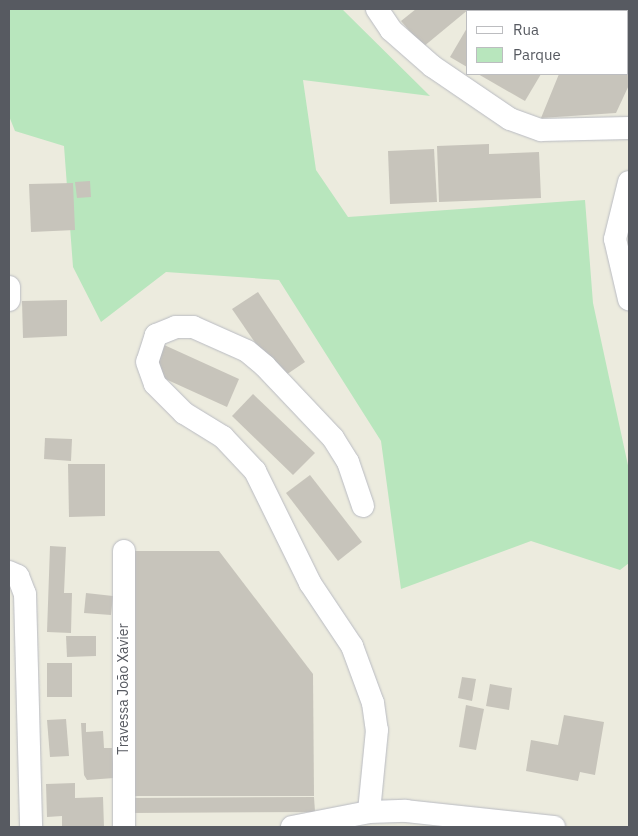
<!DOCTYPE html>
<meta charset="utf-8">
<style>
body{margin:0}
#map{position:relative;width:638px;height:836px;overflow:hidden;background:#ecebde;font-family:"IBM Plex Sans",sans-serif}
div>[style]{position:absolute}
.green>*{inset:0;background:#b8e6bd}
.building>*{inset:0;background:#c7c4bb}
.roads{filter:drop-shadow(0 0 1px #b9bbc2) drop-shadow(0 0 1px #b9bbc2)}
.street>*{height:22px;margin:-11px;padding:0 11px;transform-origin:11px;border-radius:11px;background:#fff}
span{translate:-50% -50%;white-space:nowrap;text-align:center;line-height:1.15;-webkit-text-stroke:4px #fff;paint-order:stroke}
.street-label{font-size:14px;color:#575a61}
.frame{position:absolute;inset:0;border:10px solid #575a61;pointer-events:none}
.legend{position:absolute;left:466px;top:10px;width:162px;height:65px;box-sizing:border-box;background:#fff;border:1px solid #bcbdc0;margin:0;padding:6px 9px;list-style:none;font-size:15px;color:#575a61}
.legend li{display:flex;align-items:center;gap:10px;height:25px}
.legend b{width:25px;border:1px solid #bcbdc0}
</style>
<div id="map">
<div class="green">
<i style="clip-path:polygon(9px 9px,342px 9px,430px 96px,303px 80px,316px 170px,348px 217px,585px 200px,593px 303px,629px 470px,629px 563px,620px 570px,531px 541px,401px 589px,381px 441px,279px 280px,166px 272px,101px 322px,73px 267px,64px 146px,15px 131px,9px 116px)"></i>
</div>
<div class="building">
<i style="clip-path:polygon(416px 9px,469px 9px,423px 47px,401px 21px)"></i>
<i style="clip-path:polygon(478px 9px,511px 9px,516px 11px,477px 11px)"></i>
<i style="clip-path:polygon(529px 9px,570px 9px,568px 11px)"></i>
<i style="clip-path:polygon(584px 9px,629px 9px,629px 85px,616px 113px,541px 118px,559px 74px,627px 74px,627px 11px)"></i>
<i style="clip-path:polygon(467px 28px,467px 67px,450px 57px)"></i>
<i style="clip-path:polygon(478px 74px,541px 74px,525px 101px)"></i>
<i style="clip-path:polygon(489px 144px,489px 154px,539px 152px,541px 198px,439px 202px,437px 146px)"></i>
<i style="clip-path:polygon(434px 149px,437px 202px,390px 204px,388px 151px)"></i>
<i style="clip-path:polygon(90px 181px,91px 197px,77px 198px,75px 182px)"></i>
<i style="clip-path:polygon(73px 183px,75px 230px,31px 232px,29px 184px)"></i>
<i style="clip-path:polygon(258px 292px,305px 362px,280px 379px,232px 309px)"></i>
<i style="clip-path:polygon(67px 300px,67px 336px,23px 338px,22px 301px)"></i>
<i style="clip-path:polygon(162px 344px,239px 379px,227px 407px,150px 372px)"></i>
<i style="clip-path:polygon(253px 394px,315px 453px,293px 475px,232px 416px)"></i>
<i style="clip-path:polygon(45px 438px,72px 439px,71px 461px,44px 459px)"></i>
<i style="clip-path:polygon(68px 464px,105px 464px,105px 516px,69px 517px)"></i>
<i style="clip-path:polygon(310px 475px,362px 542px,338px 561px,286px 493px)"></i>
<i style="clip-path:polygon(50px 546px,66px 547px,64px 593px,72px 593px,71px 633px,47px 632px)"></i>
<i style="clip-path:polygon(124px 551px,219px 551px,313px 674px,314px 796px,126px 796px)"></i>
<i style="clip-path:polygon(86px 593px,113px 596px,111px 615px,84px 613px)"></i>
<i style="clip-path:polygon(66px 636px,96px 636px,96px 656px,67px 657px)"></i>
<i style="clip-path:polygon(47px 663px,72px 663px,72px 697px,47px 697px)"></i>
<i style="clip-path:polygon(462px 677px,476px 679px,472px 701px,458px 698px)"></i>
<i style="clip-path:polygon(490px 684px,512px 688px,509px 710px,486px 706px)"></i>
<i style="clip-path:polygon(466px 705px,484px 709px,476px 750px,459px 747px)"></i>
<i style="clip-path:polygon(564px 715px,604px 722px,595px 775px,580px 772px,578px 781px,526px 771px,531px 740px,558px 745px)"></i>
<i style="clip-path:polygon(66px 719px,69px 756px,50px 757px,47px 720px)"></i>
<i style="clip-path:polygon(81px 723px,86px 723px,86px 732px,103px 731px,104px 748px,112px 748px,114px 778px,87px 780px,84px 775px)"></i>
<i style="clip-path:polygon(75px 783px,75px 798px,103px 797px,104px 827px,62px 827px,62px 816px,47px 817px,46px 784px)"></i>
<i style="clip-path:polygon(314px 797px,315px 812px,131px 813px,132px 798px)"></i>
</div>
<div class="roads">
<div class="street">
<i style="left:377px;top:9px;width:25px;rotate:56deg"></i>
<i style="left:391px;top:30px;width:55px;rotate:41.3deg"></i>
<i style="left:432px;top:66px;width:94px;rotate:34.2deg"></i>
<i style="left:510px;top:119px;width:33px;rotate:20deg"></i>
<i style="left:541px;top:130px;width:88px;rotate:-1.3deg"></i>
<i style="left:629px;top:182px;width:59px;rotate:103.8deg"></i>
<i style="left:615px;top:239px;width:62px;rotate:76.9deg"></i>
<i style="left:9px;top:287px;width:13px;rotate:90deg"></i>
<i style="left:363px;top:506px;width:46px;rotate:-108.8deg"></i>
<i style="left:348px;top:462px;width:28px;rotate:-122deg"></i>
<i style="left:333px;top:438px;width:99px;rotate:-133.4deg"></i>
<i style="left:265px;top:366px;width:23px;rotate:-140deg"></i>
<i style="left:247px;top:351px;width:59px;rotate:-156deg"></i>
<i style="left:193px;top:327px;width:17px;rotate:180deg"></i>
<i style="left:176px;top:327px;width:22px;rotate:158deg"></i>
<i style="left:156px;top:335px;width:28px;rotate:108deg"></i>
<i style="left:147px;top:362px;width:23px;rotate:70deg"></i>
<i style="left:155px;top:384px;width:41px;rotate:45deg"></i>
<i style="left:184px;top:413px;width:46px;rotate:31.6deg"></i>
<i style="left:223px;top:437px;width:47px;rotate:46.7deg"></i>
<i style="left:255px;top:471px;width:125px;rotate:63.8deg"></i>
<i style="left:310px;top:583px;width:76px;rotate:56.3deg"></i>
<i style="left:352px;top:646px;width:61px;rotate:69.8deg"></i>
<i style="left:373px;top:703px;width:27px;rotate:82deg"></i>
<i style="left:377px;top:730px;width:82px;rotate:95.6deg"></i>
<i style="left:9px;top:572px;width:10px;rotate:24deg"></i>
<i style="left:18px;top:576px;width:19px;rotate:69deg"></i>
<i style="left:25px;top:594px;width:233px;rotate:88.5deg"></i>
<i style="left:124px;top:827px;width:276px;rotate:-90deg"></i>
<i style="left:292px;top:827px;width:78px;rotate:-11deg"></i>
<i style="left:369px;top:812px;width:37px;rotate:-2deg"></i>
<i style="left:406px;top:811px;width:149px;rotate:6.2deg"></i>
</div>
</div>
<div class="street-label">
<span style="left:123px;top:689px;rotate:-90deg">Travessa João Xavier</span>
</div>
<div class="frame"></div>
<ul class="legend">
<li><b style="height:6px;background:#fff"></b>Rua</li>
<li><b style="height:14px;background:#b8e6bd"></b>Parque</li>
</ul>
</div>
